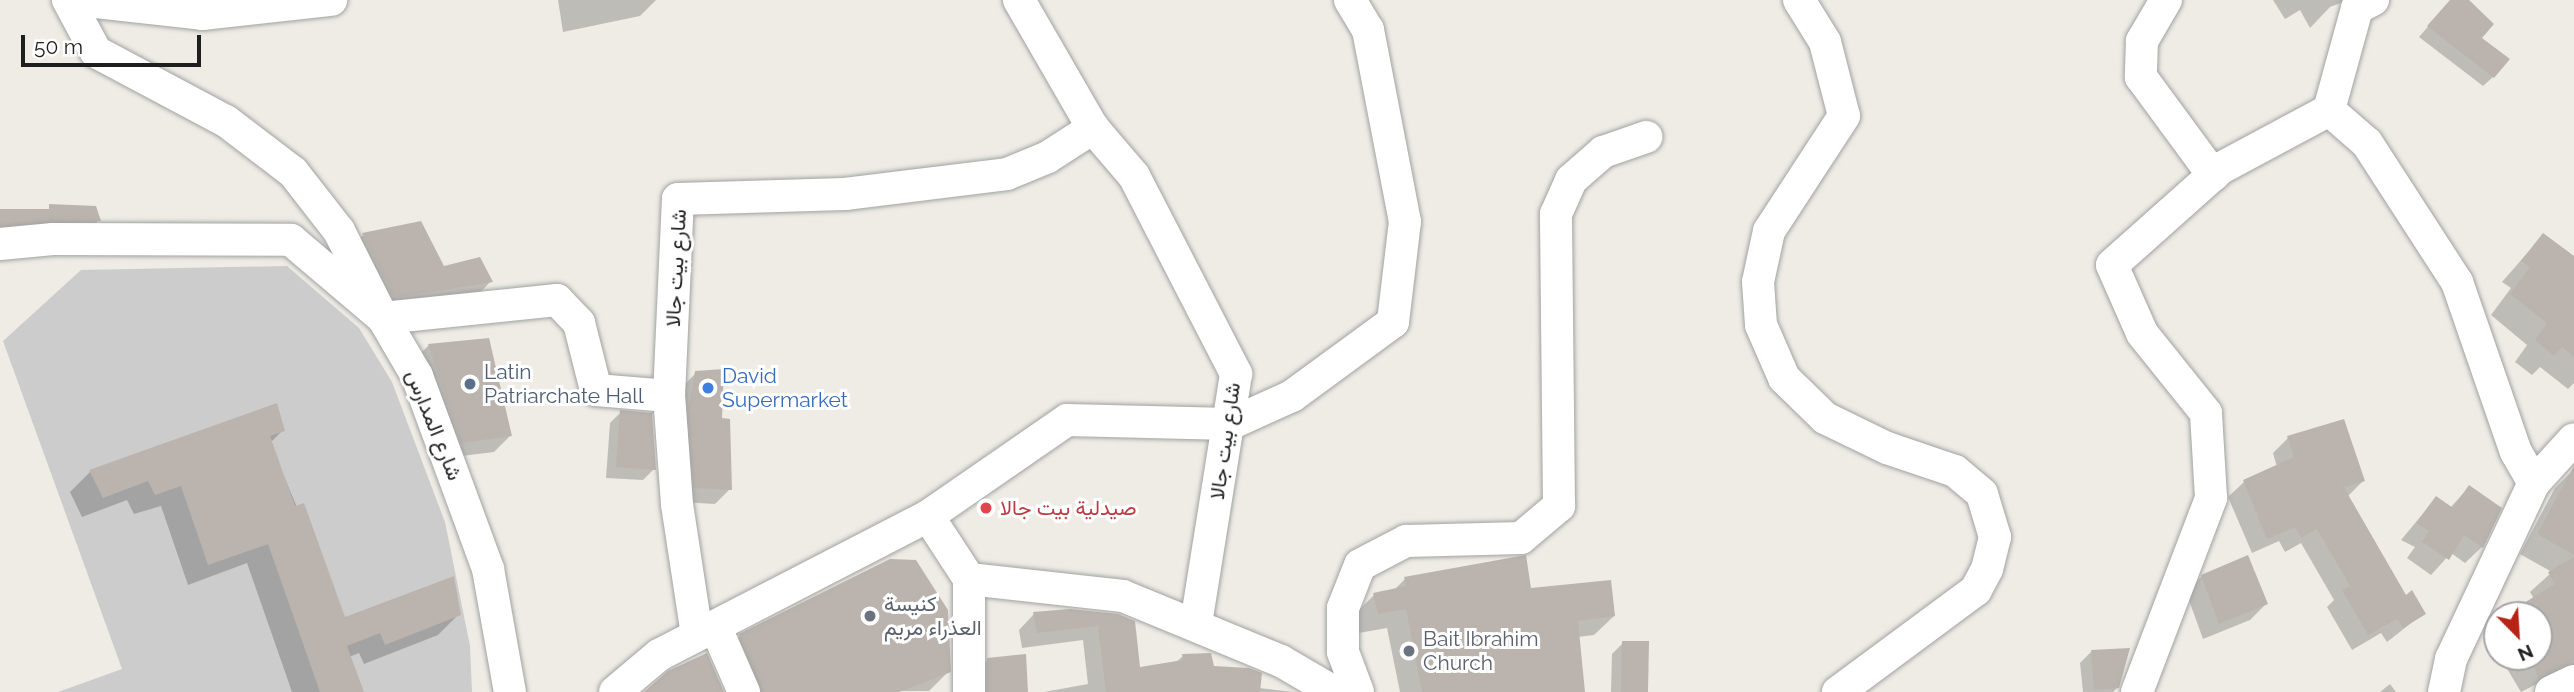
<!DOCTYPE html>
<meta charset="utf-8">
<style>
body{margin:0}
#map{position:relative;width:2574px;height:692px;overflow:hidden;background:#eeece5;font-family:Raleway,Vazirmatn,sans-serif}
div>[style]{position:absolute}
.religious>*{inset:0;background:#ccc}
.shadow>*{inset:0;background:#0003}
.building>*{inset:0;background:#bbb4ae}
.roads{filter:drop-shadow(0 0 2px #a2a2a2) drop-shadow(0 0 2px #a2a2a2)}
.minor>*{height:32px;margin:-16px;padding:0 16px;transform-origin:16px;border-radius:16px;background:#fff}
.dots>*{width:19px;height:19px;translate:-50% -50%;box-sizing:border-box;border:4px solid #fff;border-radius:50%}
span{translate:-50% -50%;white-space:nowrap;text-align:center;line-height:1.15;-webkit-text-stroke:6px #fff;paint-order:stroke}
.street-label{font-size:21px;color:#1e1e1e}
.service-label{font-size:21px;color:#4e5e75}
.left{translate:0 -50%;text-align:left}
.shop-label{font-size:21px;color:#366cbe}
.health-label{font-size:21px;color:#be3a42}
.worship-label{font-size:21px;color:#5b616d}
.north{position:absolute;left:2483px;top:601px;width:70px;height:70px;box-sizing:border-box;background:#fff;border:2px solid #a5a5a5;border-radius:50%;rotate:156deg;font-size:19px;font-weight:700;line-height:28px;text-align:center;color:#1e1e1e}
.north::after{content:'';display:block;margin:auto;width:24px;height:32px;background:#b72415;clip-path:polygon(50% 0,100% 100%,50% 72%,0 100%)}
.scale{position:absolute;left:21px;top:35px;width:180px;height:32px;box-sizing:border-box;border:4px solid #1e1e1e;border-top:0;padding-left:9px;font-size:21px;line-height:24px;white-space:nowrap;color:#1e1e1e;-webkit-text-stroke:5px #fff;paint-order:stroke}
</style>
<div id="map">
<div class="religious">
<i style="clip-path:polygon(287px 266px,359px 328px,392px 382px,445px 522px,470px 646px,472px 692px,58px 692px,122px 669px,3px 341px,81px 270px)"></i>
</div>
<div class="shadow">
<i style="clip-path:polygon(558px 0,656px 0,640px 16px,563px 32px)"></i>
<i style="clip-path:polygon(2273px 0,2349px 0,2330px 7px,2310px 28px,2300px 10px,2285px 19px)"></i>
<i style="clip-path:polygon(2451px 0,2467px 0,2493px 77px,2483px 86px,2419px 37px)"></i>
<i style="clip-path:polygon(95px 208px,99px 220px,88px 231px,0 236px,0 210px)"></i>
<i style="clip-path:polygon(363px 235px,443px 268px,490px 282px,480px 293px,383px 309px,352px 246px)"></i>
<i style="clip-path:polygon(2543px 235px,2574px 259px,2574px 383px,2568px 389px,2540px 367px,2532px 375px,2515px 362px,2527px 345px,2491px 315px,2511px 288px,2502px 282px)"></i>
<i style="clip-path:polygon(487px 340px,510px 436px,494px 452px,445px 458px,412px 362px,428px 346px)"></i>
<i style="clip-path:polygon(696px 373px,720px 420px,730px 489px,715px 504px,680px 502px,681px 388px)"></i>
<i style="clip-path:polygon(621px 412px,654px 469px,643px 480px,606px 478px,610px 423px)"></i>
<i style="clip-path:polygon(283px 430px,270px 443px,344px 619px,459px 614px,438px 635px,364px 664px,359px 653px,349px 657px,362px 692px,292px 692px,247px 563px,188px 585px,161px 506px,134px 514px,127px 500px,82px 517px,70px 492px,90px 472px)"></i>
<i style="clip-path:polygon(2288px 438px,2363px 481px,2347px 497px,2406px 597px,2424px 613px,2387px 642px,2381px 633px,2352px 650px,2327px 607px,2334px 600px,2301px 543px,2285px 552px,2279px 541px,2252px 553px,2228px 497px,2244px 482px,2277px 467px,2273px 453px)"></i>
<i style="clip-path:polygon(2574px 469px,2574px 665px,2521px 692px,2500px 657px,2539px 657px,2539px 615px,2507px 615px,2534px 599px,2530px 592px,2552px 572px,2520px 554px,2555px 488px)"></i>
<i style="clip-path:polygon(2469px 487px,2482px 547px,2465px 563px,2451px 553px,2431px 575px,2407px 558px,2415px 547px,2401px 540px,2436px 498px,2450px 508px)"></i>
<i style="clip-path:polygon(891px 561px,949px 671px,929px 691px,736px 692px,720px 655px,740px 636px)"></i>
<i style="clip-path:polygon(2202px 576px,2266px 604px,2250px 620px,2203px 639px,2186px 592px)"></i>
<i style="clip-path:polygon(1405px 579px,1529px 590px,1614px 616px,1594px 635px,1577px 637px,1583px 692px,1400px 692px,1387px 628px,1359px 633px,1355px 614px,1374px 595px,1393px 591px)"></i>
<i style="clip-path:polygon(1034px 614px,1118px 616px,1138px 669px,1175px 663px,1183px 656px,1259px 688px,1294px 692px,1044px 692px,1088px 684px,1083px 640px,1022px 648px,1019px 630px)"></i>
<i style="clip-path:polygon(2497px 625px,2497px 652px,2487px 635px)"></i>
<i style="clip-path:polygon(1623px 643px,1647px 692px,1611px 692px,1612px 654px)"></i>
<i style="clip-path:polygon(2091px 652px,2118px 687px,2113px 692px,2083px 692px,2080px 663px)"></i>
<i style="clip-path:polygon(988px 659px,1026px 692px,972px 692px,973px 675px)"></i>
<i style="clip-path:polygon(2390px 684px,2396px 692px,2380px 692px)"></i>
</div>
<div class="building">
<i style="clip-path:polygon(2450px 0,2469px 0,2494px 24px,2482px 38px,2510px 59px,2494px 78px,2427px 26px)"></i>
<i style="clip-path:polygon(49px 204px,96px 206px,101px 221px,0 226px,0 209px,49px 209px)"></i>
<i style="clip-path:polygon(421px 221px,444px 266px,480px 257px,493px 282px,394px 298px,362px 233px)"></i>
<i style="clip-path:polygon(2543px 233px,2574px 256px,2574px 357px,2562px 347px,2554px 356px,2535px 340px,2547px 323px,2510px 294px,2530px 267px,2521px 261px)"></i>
<i style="clip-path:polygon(489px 338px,512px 436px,461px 443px,428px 344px)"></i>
<i style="clip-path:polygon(724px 369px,722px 418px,730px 419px,732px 490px,694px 488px,688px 410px,695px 371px)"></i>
<i style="clip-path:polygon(277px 403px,285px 431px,270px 436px,295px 506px,304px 503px,345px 617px,454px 576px,461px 615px,385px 645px,380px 633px,347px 646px,364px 692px,320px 692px,268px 544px,208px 565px,181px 486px,155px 495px,148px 481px,103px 498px,89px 470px)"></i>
<i style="clip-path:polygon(620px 410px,652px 413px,656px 470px,616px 467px)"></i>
<i style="clip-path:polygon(2344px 419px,2365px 481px,2346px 487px,2342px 484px,2406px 595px,2412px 590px,2426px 614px,2403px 628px,2397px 619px,2368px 635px,2342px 590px,2350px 586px,2317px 529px,2301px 538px,2295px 527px,2267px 539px,2243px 480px,2294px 457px,2287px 436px)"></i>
<i style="clip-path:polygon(2574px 466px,2574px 555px,2537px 534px)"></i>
<i style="clip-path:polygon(2469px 485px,2502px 508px,2483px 548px,2464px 535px,2449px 560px,2422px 542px,2429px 531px,2416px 523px,2436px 496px,2453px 508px)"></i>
<i style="clip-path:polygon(1526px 555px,1531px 588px,1611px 580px,1615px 616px,1578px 621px,1585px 692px,1422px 692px,1406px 609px,1378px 614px,1373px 593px,1406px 586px,1404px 577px)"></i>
<i style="clip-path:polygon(2248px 555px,2268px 604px,2219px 624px,2201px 575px)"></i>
<i style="clip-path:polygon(2574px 557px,2574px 660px,2539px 679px,2530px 657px,2539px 657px,2539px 615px,2504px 615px,2555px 584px,2548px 572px)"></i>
<i style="clip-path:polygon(890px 559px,916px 560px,948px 610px,951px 672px,899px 692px,762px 692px,739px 634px)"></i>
<i style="clip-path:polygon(1070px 609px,1118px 614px,1135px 621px,1140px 667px,1183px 660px,1182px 654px,1211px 653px,1214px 666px,1249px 668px,1262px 673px,1260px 692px,1106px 692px,1098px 626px,1037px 633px,1033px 612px)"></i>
<i style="clip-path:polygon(1622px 641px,1649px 641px,1648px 692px,1621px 692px)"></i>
<i style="clip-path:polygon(2130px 648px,2119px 688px,2094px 690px,2091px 650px)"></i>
<i style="clip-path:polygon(707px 653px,724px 692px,644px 692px,668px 671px)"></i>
<i style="clip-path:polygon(1026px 654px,1028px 692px,987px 692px,987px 658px)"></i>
</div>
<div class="roads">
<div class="minor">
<i style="left:68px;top:0;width:59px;rotate:61.7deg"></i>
<i style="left:96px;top:52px;width:147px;rotate:28deg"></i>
<i style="left:226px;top:121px;width:84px;rotate:37.3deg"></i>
<i style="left:293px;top:172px;width:75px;rotate:52.1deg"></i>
<i style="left:339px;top:231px;width:97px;rotate:63.2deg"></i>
<i style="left:383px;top:318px;width:175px;rotate:-5.9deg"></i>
<i style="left:557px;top:300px;width:32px;rotate:46deg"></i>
<i style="left:579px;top:323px;width:69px;rotate:75.8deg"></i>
<i style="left:596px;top:390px;width:73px;rotate:4.7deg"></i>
<i style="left:78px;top:0;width:125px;rotate:6.4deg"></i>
<i style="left:202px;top:14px;width:130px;rotate:-6.2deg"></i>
<i style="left:1019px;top:0;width:148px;rotate:60deg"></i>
<i style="left:1093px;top:128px;width:63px;rotate:49.5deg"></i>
<i style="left:1134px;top:176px;width:223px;rotate:62.7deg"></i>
<i style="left:1236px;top:374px;width:253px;rotate:99.1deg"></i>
<i style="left:1799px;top:0;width:49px;rotate:58.2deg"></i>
<i style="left:1825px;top:42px;width:76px;rotate:75.6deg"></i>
<i style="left:1844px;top:116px;width:137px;rotate:123.1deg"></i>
<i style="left:1769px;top:231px;width:52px;rotate:102.2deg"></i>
<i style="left:1758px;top:282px;width:43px;rotate:86deg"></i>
<i style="left:1761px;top:325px;width:58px;rotate:66.5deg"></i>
<i style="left:1784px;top:378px;width:57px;rotate:44.3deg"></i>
<i style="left:1825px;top:418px;width:69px;rotate:25.8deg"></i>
<i style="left:1887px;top:448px;width:72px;rotate:18.7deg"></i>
<i style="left:1955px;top:471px;width:35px;rotate:40deg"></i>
<i style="left:1982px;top:494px;width:45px;rotate:73.2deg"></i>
<i style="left:1995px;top:537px;width:33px;rotate:104deg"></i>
<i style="left:1987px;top:569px;width:24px;rotate:118deg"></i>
<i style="left:1976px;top:590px;width:172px;rotate:143.5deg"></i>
<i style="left:2166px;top:0;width:48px;rotate:120.3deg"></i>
<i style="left:2142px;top:41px;width:36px;rotate:92deg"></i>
<i style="left:2141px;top:77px;width:122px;rotate:53.7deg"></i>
<i style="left:2329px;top:110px;width:50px;rotate:41deg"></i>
<i style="left:2367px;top:143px;width:166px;rotate:57.1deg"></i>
<i style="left:2457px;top:282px;width:180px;rotate:70.9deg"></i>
<i style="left:2516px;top:452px;width:36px;rotate:60deg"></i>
<i style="left:0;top:244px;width:53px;rotate:-5.4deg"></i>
<i style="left:53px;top:239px;width:238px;rotate:0.2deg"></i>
<i style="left:291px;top:240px;width:121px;rotate:40.3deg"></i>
<i style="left:383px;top:318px;width:67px;rotate:59.6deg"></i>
<i style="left:417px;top:376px;width:206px;rotate:69.8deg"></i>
<i style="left:488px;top:569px;width:125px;rotate:79.9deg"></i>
<i style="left:928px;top:516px;width:169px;rotate:-34.6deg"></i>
<i style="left:1067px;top:420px;width:163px;rotate:1.4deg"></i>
<i style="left:1230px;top:424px;width:68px;rotate:-24.3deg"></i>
<i style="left:1292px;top:396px;width:125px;rotate:-36.2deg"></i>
<i style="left:1393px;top:322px;width:101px;rotate:-83.2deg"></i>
<i style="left:1405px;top:222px;width:196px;rotate:-100.9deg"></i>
<i style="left:1368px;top:30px;width:35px;rotate:-121deg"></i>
<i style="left:969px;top:579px;width:113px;rotate:90deg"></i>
<i style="left:716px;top:628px;width:70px;rotate:66.4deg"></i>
<i style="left:697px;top:635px;width:133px;rotate:-98.7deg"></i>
<i style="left:677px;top:504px;width:108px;rotate:-94.2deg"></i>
<i style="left:669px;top:396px;width:197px;rotate:-87.4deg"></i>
<i style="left:678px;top:199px;width:167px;rotate:-1.7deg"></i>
<i style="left:845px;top:194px;width:163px;rotate:-7deg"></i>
<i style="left:1007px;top:174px;width:44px;rotate:-22.5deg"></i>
<i style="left:1048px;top:157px;width:54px;rotate:-32.8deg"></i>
<i style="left:615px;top:692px;width:57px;rotate:-40.1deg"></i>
<i style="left:659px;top:655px;width:303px;rotate:-27.3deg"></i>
<i style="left:928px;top:516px;width:75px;rotate:56.9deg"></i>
<i style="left:969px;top:579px;width:155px;rotate:6.3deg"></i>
<i style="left:1123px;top:596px;width:171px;rotate:22.4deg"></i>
<i style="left:1281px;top:661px;width:61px;rotate:30.3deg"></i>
<i style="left:1358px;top:692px;width:43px;rotate:-110.6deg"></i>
<i style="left:1343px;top:652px;width:44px;rotate:-90deg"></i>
<i style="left:1343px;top:608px;width:46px;rotate:-68.4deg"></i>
<i style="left:1360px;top:565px;width:52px;rotate:-27.6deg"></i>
<i style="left:1406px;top:541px;width:115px;rotate:-1.5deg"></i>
<i style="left:1521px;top:538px;width:50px;rotate:-40.1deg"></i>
<i style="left:1559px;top:506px;width:292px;rotate:-90.6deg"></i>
<i style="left:1556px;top:214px;width:37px;rotate:-66deg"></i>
<i style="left:1571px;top:180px;width:43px;rotate:-41.2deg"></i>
<i style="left:1603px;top:152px;width:46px;rotate:-19.2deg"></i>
<i style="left:2137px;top:692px;width:208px;rotate:-69.1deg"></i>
<i style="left:2211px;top:498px;width:85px;rotate:-93.4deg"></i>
<i style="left:2206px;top:413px;width:102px;rotate:-128.7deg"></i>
<i style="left:2142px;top:333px;width:74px;rotate:-113.8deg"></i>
<i style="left:2112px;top:265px;width:146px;rotate:-41.7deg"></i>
<i style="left:2221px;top:168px;width:123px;rotate:-28.2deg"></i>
<i style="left:2329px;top:110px;width:106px;rotate:-74.6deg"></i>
<i style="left:2357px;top:8px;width:18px;rotate:-27deg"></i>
<i style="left:2444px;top:692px;width:34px;rotate:-78deg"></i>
<i style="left:2451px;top:659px;width:195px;rotate:-64.8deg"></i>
<i style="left:2534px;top:483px;width:59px;rotate:-47.7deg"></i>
<i style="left:2551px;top:692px;width:25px;rotate:-26deg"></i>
</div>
</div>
<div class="dots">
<i style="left:470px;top:384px;background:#5c6f8a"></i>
<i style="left:708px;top:388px;background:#3f7fe0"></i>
<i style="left:986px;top:508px;background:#e0444e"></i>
<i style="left:870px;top:616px;background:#6b7280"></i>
<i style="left:1409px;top:651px;background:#6b7280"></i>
</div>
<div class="street-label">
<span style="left:676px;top:268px;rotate:-87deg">شارع بيت جالا</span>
<span style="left:434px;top:425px;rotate:68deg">شارع المدارس</span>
<span style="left:1225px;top:441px;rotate:-82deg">شارع بيت جالا</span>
</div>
<div class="service-label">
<span class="left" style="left:484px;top:384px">Latin<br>Patriarchate Hall</span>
</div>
<div class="shop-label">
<span class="left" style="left:722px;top:388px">David<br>Supermarket</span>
</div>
<div class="health-label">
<span class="left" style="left:1000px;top:508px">صيدلية بيت جالا</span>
</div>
<div class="worship-label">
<span class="left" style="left:884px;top:616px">كنيسة<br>العذراء مريم</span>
<span class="left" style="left:1423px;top:651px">Bait Ibrahim<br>Church</span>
</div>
<div class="north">N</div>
<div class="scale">50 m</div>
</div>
